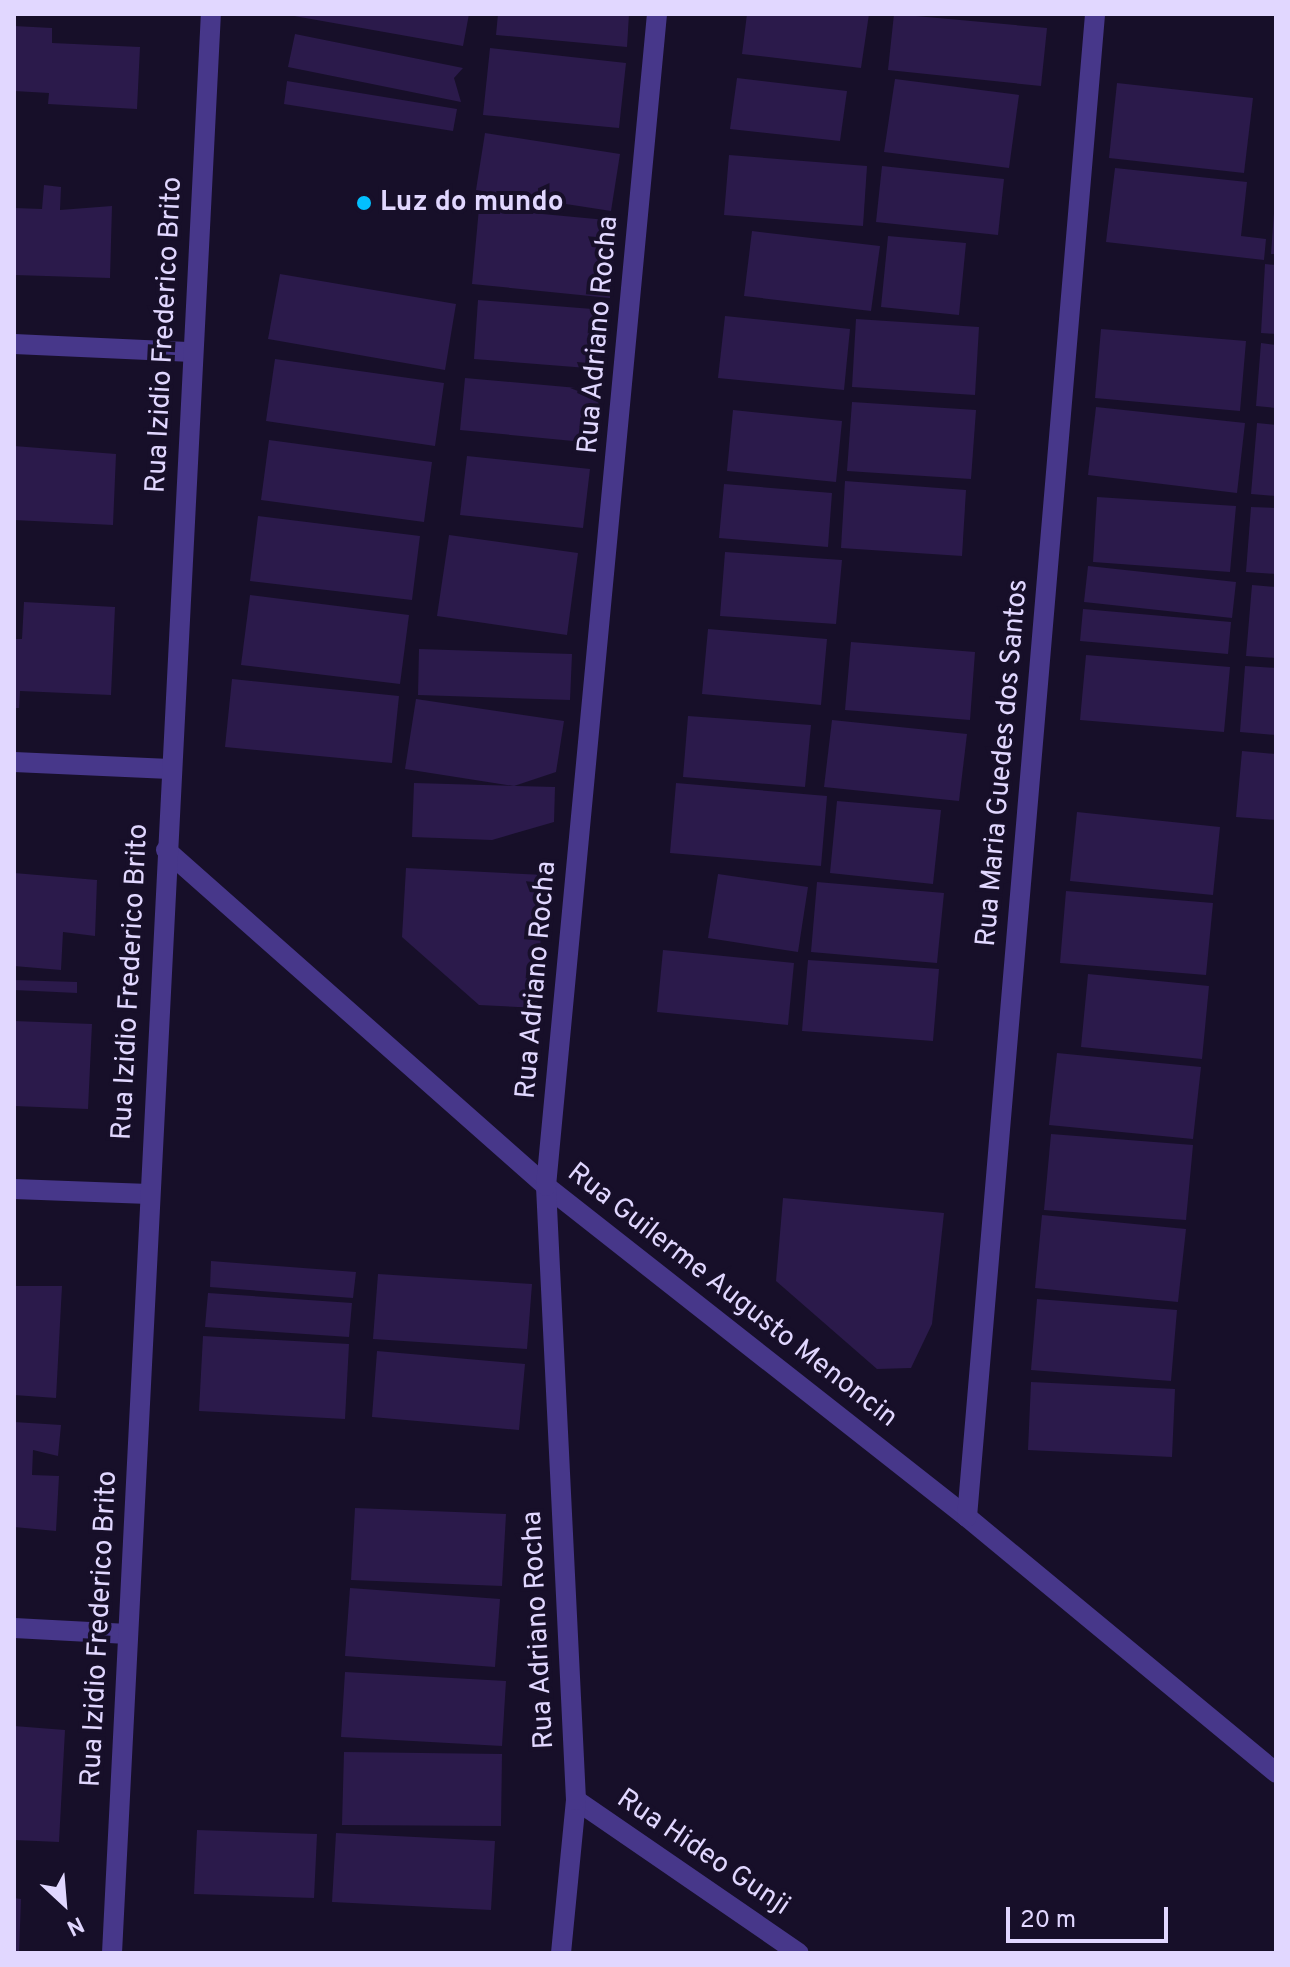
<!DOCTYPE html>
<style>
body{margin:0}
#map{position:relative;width:1290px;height:1967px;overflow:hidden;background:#170f29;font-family:Overpass,sans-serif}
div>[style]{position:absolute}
.building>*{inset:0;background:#2b1a4b}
.minor>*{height:20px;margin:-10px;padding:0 10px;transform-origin:10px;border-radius:10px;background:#47378a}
.dots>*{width:22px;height:22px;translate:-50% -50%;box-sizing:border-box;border:4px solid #170f29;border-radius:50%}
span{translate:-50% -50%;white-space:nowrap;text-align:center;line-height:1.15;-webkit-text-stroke:8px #170f29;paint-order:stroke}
.poi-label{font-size:28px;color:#e1d7ff;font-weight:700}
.left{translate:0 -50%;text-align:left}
.street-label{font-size:28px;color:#e1d7ff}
.frame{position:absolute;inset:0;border:16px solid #e1d7ff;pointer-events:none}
.north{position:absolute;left:24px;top:1863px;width:80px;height:80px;-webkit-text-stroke:6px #170f29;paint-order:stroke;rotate:154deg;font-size:22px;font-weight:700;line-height:32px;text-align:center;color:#e1d7ff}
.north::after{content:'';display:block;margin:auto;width:28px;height:36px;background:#e1d7ff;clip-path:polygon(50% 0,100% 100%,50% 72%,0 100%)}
.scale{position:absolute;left:1006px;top:1907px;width:162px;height:36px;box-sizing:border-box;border:4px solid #e1d7ff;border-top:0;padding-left:10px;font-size:24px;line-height:28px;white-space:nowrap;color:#e1d7ff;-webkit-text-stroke:6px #170f29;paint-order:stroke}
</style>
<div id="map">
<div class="building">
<i style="clip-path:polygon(283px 14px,469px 14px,463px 46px)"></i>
<i style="clip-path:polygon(498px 14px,629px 14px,627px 47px,496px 35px)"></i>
<i style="clip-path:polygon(747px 14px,869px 14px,861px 68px,742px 54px)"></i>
<i style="clip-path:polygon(894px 14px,1047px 28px,1041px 86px,888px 70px)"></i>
<i style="clip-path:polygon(14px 26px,52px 28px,52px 43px,140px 47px,137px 109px,48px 104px,49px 93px,14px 91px)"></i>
<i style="clip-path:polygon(295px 34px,463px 68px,454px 78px,461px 102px,288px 67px)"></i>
<i style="clip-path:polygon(490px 48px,626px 63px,619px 128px,483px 115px)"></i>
<i style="clip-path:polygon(737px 78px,847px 91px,840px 141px,730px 129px)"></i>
<i style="clip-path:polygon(895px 79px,1019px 95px,1009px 168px,884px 152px)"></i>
<i style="clip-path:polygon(287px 81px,457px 109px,453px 131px,284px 104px)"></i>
<i style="clip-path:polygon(1117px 83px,1253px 98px,1244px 173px,1109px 158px)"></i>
<i style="clip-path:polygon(485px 133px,620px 154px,611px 211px,476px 190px)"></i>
<i style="clip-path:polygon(729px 155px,867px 166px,863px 226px,724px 215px)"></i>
<i style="clip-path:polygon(882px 166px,1004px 179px,998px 235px,876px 222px)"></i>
<i style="clip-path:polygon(1115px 168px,1247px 182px,1241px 236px,1266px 239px,1264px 260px,1106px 242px)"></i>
<i style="clip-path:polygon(44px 185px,61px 187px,60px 210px,112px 206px,110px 278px,14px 275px,14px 208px,42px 209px)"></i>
<i style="clip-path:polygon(479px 208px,617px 221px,610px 298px,472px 284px)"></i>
<i style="clip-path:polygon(1274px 213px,1276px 213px,1276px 254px,1271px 254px)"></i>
<i style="clip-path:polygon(752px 231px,880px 246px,871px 311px,744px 296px)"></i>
<i style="clip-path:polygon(888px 236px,966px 243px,959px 315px,881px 307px)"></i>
<i style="clip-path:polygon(1265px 264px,1276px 265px,1276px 334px,1261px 333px)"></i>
<i style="clip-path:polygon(280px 274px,456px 304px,445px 370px,268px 339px)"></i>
<i style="clip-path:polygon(478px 300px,605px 310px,600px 369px,474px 359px)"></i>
<i style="clip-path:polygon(725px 316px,850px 329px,844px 390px,718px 378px)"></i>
<i style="clip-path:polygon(856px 319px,979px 327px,975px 395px,852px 387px)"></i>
<i style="clip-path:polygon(1101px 329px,1246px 341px,1240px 411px,1095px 398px)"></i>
<i style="clip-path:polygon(1261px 343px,1276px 345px,1276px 408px,1256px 406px)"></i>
<i style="clip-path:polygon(275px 359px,444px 383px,435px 446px,266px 421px)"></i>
<i style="clip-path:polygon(465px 378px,600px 390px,594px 443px,460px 430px)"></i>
<i style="clip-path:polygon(852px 402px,976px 410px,971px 479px,847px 471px)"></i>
<i style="clip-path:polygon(1096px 407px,1245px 423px,1237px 493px,1088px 475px)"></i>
<i style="clip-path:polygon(733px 410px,842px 421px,836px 482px,727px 471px)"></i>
<i style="clip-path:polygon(1257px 423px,1276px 425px,1276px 496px,1251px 494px)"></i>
<i style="clip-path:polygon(269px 440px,432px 462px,424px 522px,261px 500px)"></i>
<i style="clip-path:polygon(14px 446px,116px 454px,113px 525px,14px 520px)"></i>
<i style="clip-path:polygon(467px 456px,590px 469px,583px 528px,460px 515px)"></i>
<i style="clip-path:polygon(845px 481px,966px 490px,962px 556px,841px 548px)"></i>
<i style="clip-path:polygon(724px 484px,832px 493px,828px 547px,719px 538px)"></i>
<i style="clip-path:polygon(1097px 497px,1236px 506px,1230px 572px,1093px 562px)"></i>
<i style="clip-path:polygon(1251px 507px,1276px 508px,1276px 574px,1246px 572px)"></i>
<i style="clip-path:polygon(258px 516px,420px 536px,412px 600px,250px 581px)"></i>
<i style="clip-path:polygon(449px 535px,578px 553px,567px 635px,437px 616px)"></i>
<i style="clip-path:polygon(725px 552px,842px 560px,836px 624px,720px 616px)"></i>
<i style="clip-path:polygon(1088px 566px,1236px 582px,1232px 618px,1084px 602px)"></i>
<i style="clip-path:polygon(1252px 585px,1276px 587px,1276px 658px,1246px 656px)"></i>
<i style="clip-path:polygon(250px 595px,409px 615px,400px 684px,241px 665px)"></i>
<i style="clip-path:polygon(24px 602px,115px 607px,111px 695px,20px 691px,19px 708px,14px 708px,14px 639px,22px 639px)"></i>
<i style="clip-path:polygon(1083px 609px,1231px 622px,1228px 654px,1080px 641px)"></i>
<i style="clip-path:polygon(708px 629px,827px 639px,821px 705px,702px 694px)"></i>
<i style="clip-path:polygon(851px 642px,975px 652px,970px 720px,845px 710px)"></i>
<i style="clip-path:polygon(419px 649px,572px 654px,570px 700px,418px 695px)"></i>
<i style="clip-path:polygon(1086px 655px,1230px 667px,1224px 732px,1080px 720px)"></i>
<i style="clip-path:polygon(1245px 666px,1276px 668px,1276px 735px,1240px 732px)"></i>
<i style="clip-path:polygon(232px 679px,399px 696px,392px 763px,225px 747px)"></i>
<i style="clip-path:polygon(416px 699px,564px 721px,556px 772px,514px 786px,405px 769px)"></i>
<i style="clip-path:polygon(688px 716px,811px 725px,805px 787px,683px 777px)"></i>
<i style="clip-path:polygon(832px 720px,967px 734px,959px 801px,824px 787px)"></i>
<i style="clip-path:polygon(1242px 751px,1276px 754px,1276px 820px,1236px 817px)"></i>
<i style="clip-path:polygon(414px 783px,555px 787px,554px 822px,492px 840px,412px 837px)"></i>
<i style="clip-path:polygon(676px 783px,827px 796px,821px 866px,670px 853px)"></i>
<i style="clip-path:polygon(837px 801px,941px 810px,933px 884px,830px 873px)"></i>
<i style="clip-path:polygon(1077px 812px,1220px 827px,1213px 895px,1070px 881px)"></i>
<i style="clip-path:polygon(406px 868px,544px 875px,537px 1008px,479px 1005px,402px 937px)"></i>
<i style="clip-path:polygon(14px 873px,97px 880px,95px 936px,63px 932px,61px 970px,14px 966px)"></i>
<i style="clip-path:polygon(718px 874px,808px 887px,798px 952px,708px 938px)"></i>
<i style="clip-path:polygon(817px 882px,944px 893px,937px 963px,811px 952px)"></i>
<i style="clip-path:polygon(1066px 891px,1213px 903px,1206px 975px,1060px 963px)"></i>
<i style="clip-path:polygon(663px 950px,794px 963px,788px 1025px,657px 1012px)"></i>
<i style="clip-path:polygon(808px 960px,939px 969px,933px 1041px,802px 1031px)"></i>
<i style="clip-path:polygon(1088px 974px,1209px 986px,1202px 1059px,1081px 1047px)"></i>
<i style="clip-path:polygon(14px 980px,77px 982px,77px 993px,14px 990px)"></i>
<i style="clip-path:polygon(14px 1021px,92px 1024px,88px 1109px,14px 1106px)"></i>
<i style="clip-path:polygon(1057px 1053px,1201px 1067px,1193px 1139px,1049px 1125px)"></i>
<i style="clip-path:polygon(1051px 1134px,1193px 1145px,1186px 1220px,1044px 1210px)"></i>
<i style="clip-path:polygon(783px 1198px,944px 1213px,932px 1324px,911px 1368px,877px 1369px,776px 1281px)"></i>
<i style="clip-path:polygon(1042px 1215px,1186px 1229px,1178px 1302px,1035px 1288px)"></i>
<i style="clip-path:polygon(211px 1261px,356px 1272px,353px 1298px,210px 1287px)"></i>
<i style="clip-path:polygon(378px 1274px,532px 1284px,527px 1349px,373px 1339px)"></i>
<i style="clip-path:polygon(14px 1286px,62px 1286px,56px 1398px,14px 1395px)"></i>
<i style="clip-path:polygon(208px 1293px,352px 1303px,349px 1337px,205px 1327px)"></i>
<i style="clip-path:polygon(1037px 1299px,1177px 1310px,1171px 1381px,1031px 1370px)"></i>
<i style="clip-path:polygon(203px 1336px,349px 1344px,345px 1419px,199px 1411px)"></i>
<i style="clip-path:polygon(377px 1351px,525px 1364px,519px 1430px,372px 1417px)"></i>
<i style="clip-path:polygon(1031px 1382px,1175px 1389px,1172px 1457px,1028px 1450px)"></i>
<i style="clip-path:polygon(14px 1422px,61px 1425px,58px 1456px,33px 1450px,32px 1475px,59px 1476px,56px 1531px,14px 1527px)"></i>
<i style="clip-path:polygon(355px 1508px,506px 1514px,502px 1586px,351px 1580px)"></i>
<i style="clip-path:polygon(350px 1588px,500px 1599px,495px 1667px,345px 1656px)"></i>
<i style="clip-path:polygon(345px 1672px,506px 1681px,502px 1746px,341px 1737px)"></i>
<i style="clip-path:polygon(14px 1726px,65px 1730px,59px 1842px,14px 1840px)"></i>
<i style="clip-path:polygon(344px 1752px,502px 1754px,501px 1826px,342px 1825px)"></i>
<i style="clip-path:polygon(197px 1830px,317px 1834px,314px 1898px,194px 1894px)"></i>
<i style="clip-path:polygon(336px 1833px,495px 1841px,491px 1910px,332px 1902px)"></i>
<i style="clip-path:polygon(14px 1898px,21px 1899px,19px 1953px,14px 1953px)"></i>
</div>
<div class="minor">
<i style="left:14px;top:344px;width:179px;rotate:2.6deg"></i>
<i style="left:14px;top:762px;width:156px;rotate:2.6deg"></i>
<i style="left:166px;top:850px;width:507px;rotate:41.48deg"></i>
<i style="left:546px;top:1186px;width:536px;rotate:38.18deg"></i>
<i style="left:967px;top:1517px;width:401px;rotate:39.6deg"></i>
<i style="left:14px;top:1189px;width:135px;rotate:2.1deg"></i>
<i style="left:967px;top:1517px;width:1508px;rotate:-85.13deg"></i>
<i style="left:14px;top:1628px;width:114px;rotate:3deg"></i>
<i style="left:576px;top:1800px;width:270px;rotate:34.5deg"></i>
<i style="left:112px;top:1953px;width:1942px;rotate:-87.08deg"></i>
<i style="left:561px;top:1953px;width:154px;rotate:-84.4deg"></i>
<i style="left:576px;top:1800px;width:615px;rotate:-92.8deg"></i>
<i style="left:546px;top:1186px;width:1177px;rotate:-84.59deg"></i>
</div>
<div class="dots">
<i style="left:364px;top:203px;background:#03c0ff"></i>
</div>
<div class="poi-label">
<span class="left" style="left:380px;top:203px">Luz do mundo</span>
</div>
<div class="street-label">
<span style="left:165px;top:335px;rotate:-87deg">Rua Izidio Frederico Brito</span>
<span style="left:599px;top:335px;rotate:-85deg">Rua Adriano Rocha</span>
<span style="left:1003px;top:763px;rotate:-85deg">Rua Maria Guedes dos Santos</span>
<span style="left:537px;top:980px;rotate:-85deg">Rua Adriano Rocha</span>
<span style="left:131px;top:982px;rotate:-87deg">Rua Izidio Frederico Brito</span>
<span style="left:732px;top:1296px;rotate:38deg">Rua Guilerme Augusto Menoncin</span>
<span style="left:100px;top:1629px;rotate:-87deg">Rua Izidio Frederico Brito</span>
<span style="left:539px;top:1630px;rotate:-93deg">Rua Adriano Rocha</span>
<span style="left:703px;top:1853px;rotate:34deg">Rua Hideo Gunji</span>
</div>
<div class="frame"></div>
<div class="north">N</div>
<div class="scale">20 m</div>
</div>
